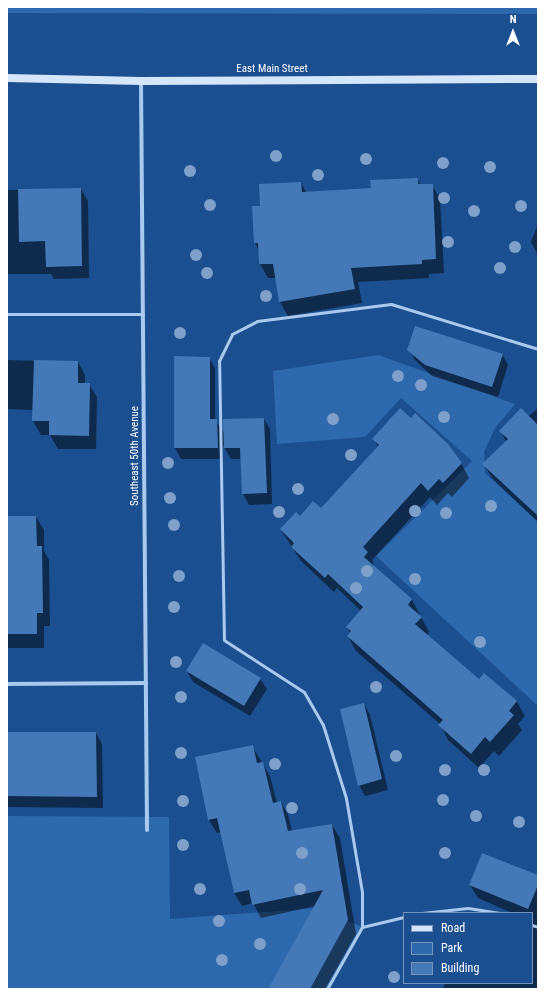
<!DOCTYPE html>
<style>
body{margin:0}
#map{position:relative;width:545px;height:996px;overflow:hidden;background:#1b4f8f;font-family:"Roboto Condensed",sans-serif}
div>[style]{position:absolute}
.green>*{inset:0;background:#2e69ad}
.shadow>*{inset:0;background:#0007}
.building>*{inset:0;background:#4478b7}
.service>*{height:3px;margin:-1.5px;padding:0 1.5px;transform-origin:1.5px;border-radius:1.5px;background:#a9c9ee}
.minor>*{height:4px;margin:-2px;padding:0 2px;transform-origin:2px;border-radius:2px;background:#a9c9ee}
.secondary>*{height:8px;margin:-4px;padding:0 4px;transform-origin:4px;border-radius:4px;background:#d6e6fa}
.trees>*{width:12px;height:12px;margin:-6px;border-radius:50%;background:#7ea0ca}
span{translate:-50% -50%;white-space:nowrap;text-align:center;line-height:1.15;-webkit-text-stroke:3px #1b4f8f;paint-order:stroke}
.street-label{font-size:11px;color:#fff}
.frame{position:absolute;inset:0;border:8px solid #fff;pointer-events:none}
.legend{position:absolute;left:403px;top:912px;width:130px;height:72px;box-sizing:border-box;background:#1b4f8f;border:1px solid #7695bc;margin:0;padding:5px 7px;list-style:none;font-size:12px;color:#fff}
.legend li{display:flex;align-items:center;gap:8px;height:20px}
.legend b{width:20px;border:1px solid #7695bc}
.north{position:absolute;left:493px;top:12px;width:40px;height:40px;-webkit-text-stroke:3px #1b4f8f;paint-order:stroke;rotate:0deg;font-size:11px;font-weight:700;line-height:16px;text-align:center;color:#fff}
.north::after{content:'';display:block;margin:auto;width:14px;height:18px;background:#fff;clip-path:polygon(50% 0,100% 100%,50% 72%,0 100%)}
</style>
<div id="map">
<div class="green">
<i style="clip-path:polygon(7px 7px,538px 7px,538px 14px,7px 13px)"></i>
<i style="clip-path:polygon(378px 355px,515px 404px,495px 428px,484px 452px,485px 473px,538px 522px,538px 706px,376px 556px,472px 461px,401px 398px,365px 437px,277px 444px,273px 371px)"></i>
<i style="clip-path:polygon(7px 816px,169px 817px,170px 919px,318px 908px,362px 927px,327px 989px,7px 989px)"></i>
</div>
<div class="shadow">
<i style="clip-path:polygon(417px 179px,421px 185px,432px 185px,440px 199px,444px 273px,429px 274px,429px 278px,358px 282px,362px 303px,288px 316px,280px 302px,276px 278px,268px 278px,260px 264px,259px 251px,255px 243px,253px 207px,261px 207px,301px 183px,306px 192px,372px 189px)"></i>
<i style="clip-path:polygon(81px 189px,88px 201px,89px 278px,54px 279px,51px 274px,7px 274px,7px 190px)"></i>
<i style="clip-path:polygon(538px 224px,538px 255px,531px 242px)"></i>
<i style="clip-path:polygon(409px 349px,502px 354px,508px 365px,498px 397px,432px 376px,415px 360px)"></i>
<i style="clip-path:polygon(209px 358px,215px 368px,215px 420px,224px 433px,264px 419px,270px 429px,272px 504px,249px 505px,243px 494px,242px 459px,231px 459px,223px 445px,223px 459px,181px 459px,175px 448px)"></i>
<i style="clip-path:polygon(7px 360px,78px 362px,85px 375px,85px 384px,89px 384px,97px 397px,96px 449px,58px 449px,50px 435px,41px 435px,33px 421px,33px 410px,7px 409px)"></i>
<i style="clip-path:polygon(538px 408px,538px 522px,492px 478px,484px 464px,506px 442px,501px 431px,528px 417px)"></i>
<i style="clip-path:polygon(374px 439px,461px 463px,469px 478px,452px 497px,448px 493px,437px 505px,430px 497px,372px 560px,375px 568px,412px 600px,429px 632px,427px 635px,479px 680px,485px 674px,517px 702px,525px 716px,518px 724px,522px 730px,499px 756px,494px 751px,479px 768px,448px 740px,440px 724px,356px 651px,348px 636px,350px 633px,347px 627px,361px 611px,337px 588px,334px 592px,301px 561px,281px 530px,300px 517px,321px 509px,378px 447px)"></i>
<i style="clip-path:polygon(7px 517px,36px 517px,44px 530px,44px 551px,49px 560px,50px 626px,44px 626px,44px 648px,7px 648px)"></i>
<i style="clip-path:polygon(187px 671px,260px 679px,267px 689px,250px 716px,193px 682px)"></i>
<i style="clip-path:polygon(364px 704px,370px 715px,388px 790px,365px 796px,359px 785px)"></i>
<i style="clip-path:polygon(7px 733px,96px 733px,102px 744px,103px 808px,7px 807px)"></i>
<i style="clip-path:polygon(252px 746px,270px 776px,277px 803px,281px 802px,288px 815px,292px 831px,332px 825px,340px 838px,356px 934px,325px 989px,270px 989px,315px 906px,261px 918px,253px 903px,242px 906px,234px 893px,221px 832px,217px 833px,209px 820px,196px 758px)"></i>
<i style="clip-path:polygon(538px 878px,538px 989px,443px 989px,445px 983px,532px 983px,532px 913px,512px 913px,478px 898px,470px 885px)"></i>
</div>
<div class="building">
<i style="clip-path:polygon(418px 178px,418px 184px,433px 184px,436px 259px,422px 260px,422px 264px,351px 268px,355px 289px,279px 302px,273px 264px,259px 264px,258px 243px,254px 243px,252px 206px,260px 206px,259px 184px,301px 182px,302px 192px,371px 188px,370px 180px)"></i>
<i style="clip-path:polygon(81px 188px,82px 266px,46px 267px,45px 241px,19px 242px,18px 189px)"></i>
<i style="clip-path:polygon(415px 326px,503px 354px,492px 387px,425px 365px,407px 350px)"></i>
<i style="clip-path:polygon(174px 356px,210px 357px,210px 419px,217px 419px,218px 448px,174px 448px)"></i>
<i style="clip-path:polygon(34px 360px,78px 361px,78px 383px,90px 383px,89px 436px,49px 435px,49px 421px,32px 421px)"></i>
<i style="clip-path:polygon(400px 408px,411px 418px,415px 413px,448px 444px,462px 463px,443px 483px,439px 479px,428px 491px,421px 483px,363px 547px,368px 552px,364px 557px,412px 599px,408px 605px,422px 617px,415px 624px,479px 679px,484px 673px,517px 701px,509px 711px,514px 715px,490px 742px,485px 737px,471px 754px,438px 725px,443px 720px,347px 636px,351px 631px,346px 627px,363px 607px,328px 574px,325px 578px,291px 547px,294px 543px,280px 529px,296px 512px,300px 516px,313px 501px,321px 508px,379px 445px,372px 439px)"></i>
<i style="clip-path:polygon(521px 408px,538px 425px,538px 516px,482px 464px,508px 439px,499px 431px)"></i>
<i style="clip-path:polygon(264px 418px,267px 493px,242px 494px,240px 448px,224px 448px,223px 419px)"></i>
<i style="clip-path:polygon(7px 516px,36px 516px,37px 546px,42px 546px,43px 613px,37px 613px,37px 634px,7px 634px)"></i>
<i style="clip-path:polygon(203px 643px,261px 678px,244px 706px,186px 671px)"></i>
<i style="clip-path:polygon(364px 703px,382px 779px,358px 786px,340px 709px)"></i>
<i style="clip-path:polygon(7px 732px,96px 732px,97px 797px,7px 796px)"></i>
<i style="clip-path:polygon(253px 745px,257px 763px,263px 762px,273px 803px,281px 801px,288px 831px,332px 824px,348px 920px,310px 989px,268px 989px,323px 890px,252px 905px,249px 890px,234px 893px,217px 818px,208px 820px,195px 757px)"></i>
<i style="clip-path:polygon(482px 853px,538px 875px,538px 885px,528px 909px,469px 885px)"></i>
</div>
<div class="service">
<i style="left:7px;top:314px;width:136px"></i>
<i style="left:422px;top:913px;width:46px;rotate:-6.2deg"></i>
<i style="left:468px;top:908px;width:32px;rotate:9deg"></i>
<i style="left:532px;top:925px;width:6px;rotate:18deg"></i>
<i style="left:362px;top:927px;width:43px;rotate:-13.4deg"></i>
<i style="left:327px;top:989px;width:71px;rotate:-60.6deg"></i>
<i style="left:362px;top:927px;width:35px;rotate:-90deg"></i>
<i style="left:362px;top:892px;width:95px;rotate:-99.7deg"></i>
<i style="left:346px;top:798px;width:77px;rotate:-107.5deg"></i>
<i style="left:323px;top:725px;width:38px;rotate:-120deg"></i>
<i style="left:304px;top:692px;width:95px;rotate:-147deg"></i>
<i style="left:224px;top:640px;width:279px;rotate:-91deg"></i>
<i style="left:219px;top:361px;width:30px;rotate:-64deg"></i>
<i style="left:232px;top:334px;width:28px;rotate:-27deg"></i>
<i style="left:257px;top:321px;width:135px;rotate:-7.2deg"></i>
<i style="left:391px;top:304px;width:154px;rotate:17deg"></i>
</div>
<div class="minor">
<i style="left:141px;top:81px;width:749px;rotate:89.54deg"></i>
<i style="left:7px;top:684px;width:139px;rotate:-0.4deg"></i>
</div>
<div class="secondary">
<i style="left:7px;top:78px;width:134px;rotate:1.3deg"></i>
<i style="left:141px;top:81px;width:397px;rotate:-0.3deg"></i>
</div>
<div class="trees">
<i style="left:276px;top:156px"></i>
<i style="left:366px;top:159px"></i>
<i style="left:443px;top:163px"></i>
<i style="left:490px;top:167px"></i>
<i style="left:190px;top:171px"></i>
<i style="left:318px;top:175px"></i>
<i style="left:444px;top:198px"></i>
<i style="left:210px;top:205px"></i>
<i style="left:521px;top:206px"></i>
<i style="left:474px;top:211px"></i>
<i style="left:448px;top:242px"></i>
<i style="left:515px;top:247px"></i>
<i style="left:196px;top:255px"></i>
<i style="left:500px;top:268px"></i>
<i style="left:207px;top:273px"></i>
<i style="left:266px;top:296px"></i>
<i style="left:180px;top:333px"></i>
<i style="left:398px;top:376px"></i>
<i style="left:421px;top:385px"></i>
<i style="left:444px;top:417px"></i>
<i style="left:333px;top:419px"></i>
<i style="left:351px;top:455px"></i>
<i style="left:168px;top:463px"></i>
<i style="left:298px;top:489px"></i>
<i style="left:170px;top:498px"></i>
<i style="left:491px;top:506px"></i>
<i style="left:415px;top:511px"></i>
<i style="left:279px;top:512px"></i>
<i style="left:446px;top:513px"></i>
<i style="left:174px;top:525px"></i>
<i style="left:367px;top:571px"></i>
<i style="left:179px;top:576px"></i>
<i style="left:415px;top:579px"></i>
<i style="left:356px;top:588px"></i>
<i style="left:174px;top:607px"></i>
<i style="left:480px;top:642px"></i>
<i style="left:176px;top:662px"></i>
<i style="left:376px;top:687px"></i>
<i style="left:181px;top:697px"></i>
<i style="left:181px;top:753px"></i>
<i style="left:396px;top:756px"></i>
<i style="left:275px;top:764px"></i>
<i style="left:445px;top:770px"></i>
<i style="left:484px;top:770px"></i>
<i style="left:443px;top:800px"></i>
<i style="left:183px;top:801px"></i>
<i style="left:292px;top:808px"></i>
<i style="left:476px;top:816px"></i>
<i style="left:519px;top:822px"></i>
<i style="left:183px;top:845px"></i>
<i style="left:302px;top:853px"></i>
<i style="left:445px;top:853px"></i>
<i style="left:200px;top:889px"></i>
<i style="left:300px;top:889px"></i>
<i style="left:219px;top:921px"></i>
<i style="left:260px;top:944px"></i>
<i style="left:222px;top:960px"></i>
<i style="left:394px;top:977px"></i>
</div>
<div class="street-label">
<span style="left:272px;top:69px">East Main Street</span>
<span style="left:135px;top:456px;rotate:-90deg">Southeast 50th Avenue</span>
</div>
<div class="frame"></div>
<ul class="legend">
<li><b style="height:5px;background:#d6e6fa"></b>Road</li>
<li><b style="height:11px;background:#2e69ad"></b>Park</li>
<li><b style="height:11px;background:#4478b7"></b>Building</li>
</ul>
<div class="north">N</div>
</div>
